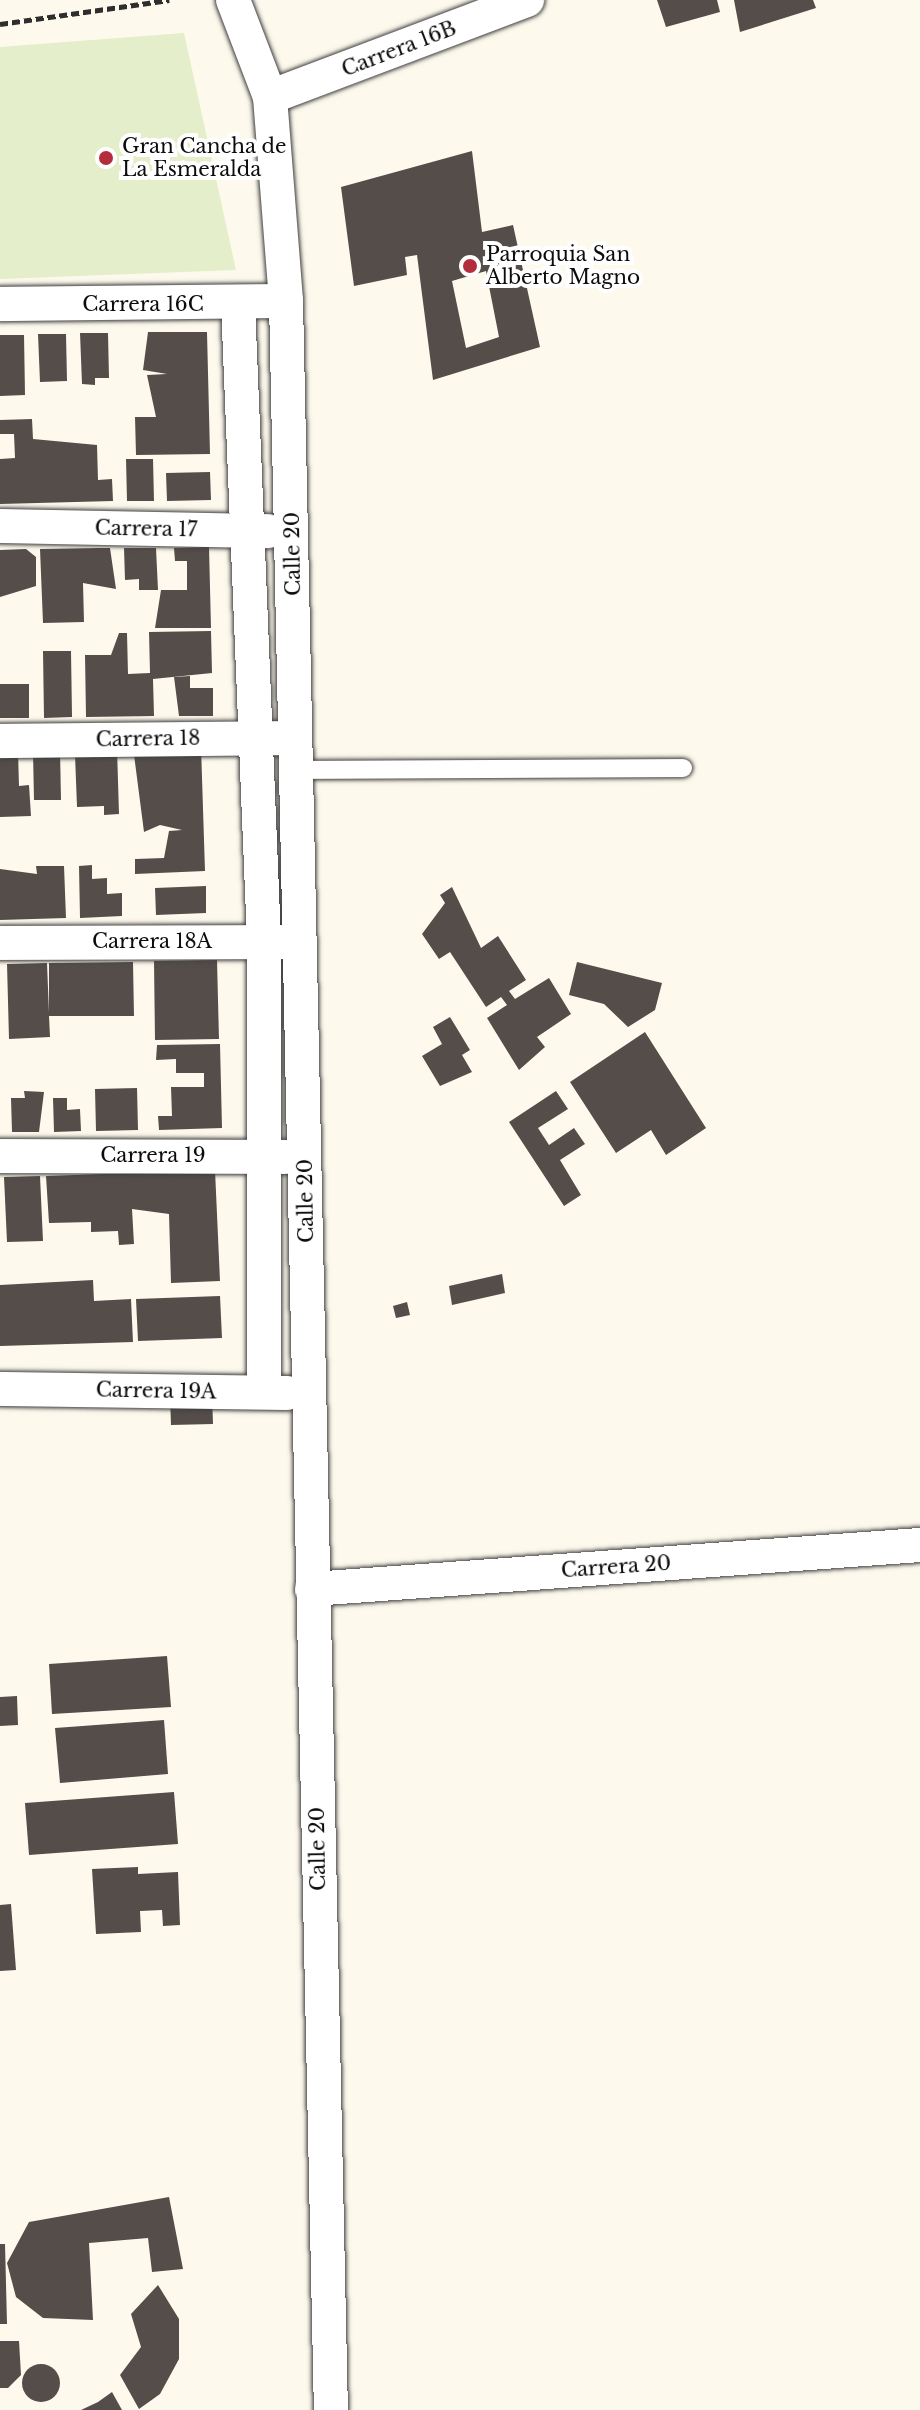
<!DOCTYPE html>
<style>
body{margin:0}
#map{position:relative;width:920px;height:2410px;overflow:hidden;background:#fef9ed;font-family:"Libre Baskerville",serif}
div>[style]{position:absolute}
.pitch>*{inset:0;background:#e4eeca}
.building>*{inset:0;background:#544d4a}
.round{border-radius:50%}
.path>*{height:5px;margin-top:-2.5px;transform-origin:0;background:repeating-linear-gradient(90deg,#2e2e2e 0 8px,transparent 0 12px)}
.roads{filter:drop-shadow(0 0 2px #3f3f3f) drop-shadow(0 0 2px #3f3f3f)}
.lane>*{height:18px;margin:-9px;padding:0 9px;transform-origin:9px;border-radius:9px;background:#fff}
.street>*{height:34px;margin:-17px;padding:0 17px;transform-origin:17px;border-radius:17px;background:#fff}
.dots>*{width:22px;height:22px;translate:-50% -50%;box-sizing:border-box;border:4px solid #fff;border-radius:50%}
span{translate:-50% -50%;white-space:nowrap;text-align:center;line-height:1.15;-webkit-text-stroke:8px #fff;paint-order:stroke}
.street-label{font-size:20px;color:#0c0c0c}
.poi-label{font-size:20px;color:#0c0c0c}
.left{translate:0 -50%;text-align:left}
</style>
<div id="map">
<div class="pitch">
<i style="clip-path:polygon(184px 33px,236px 270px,0 279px,0 47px)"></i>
</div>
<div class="building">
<i style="clip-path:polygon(657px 0,717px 0,720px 12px,666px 27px)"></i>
<i style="clip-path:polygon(734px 0,813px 0,816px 8px,740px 32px)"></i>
<i style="clip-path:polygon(evenodd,472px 151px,482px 232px,513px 225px,540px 347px,433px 380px,417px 255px,405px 257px,407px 275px,354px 286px,341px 187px,472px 151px,486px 271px,499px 337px,466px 348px,452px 281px,486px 271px)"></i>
<i style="clip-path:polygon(148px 332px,207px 332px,210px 454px,136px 455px,135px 417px,156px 417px,147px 375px,167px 374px,143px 370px)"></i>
<i style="clip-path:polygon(80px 333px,108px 333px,109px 378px,95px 378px,95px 385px,82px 384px)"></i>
<i style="clip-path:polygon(38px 334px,66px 334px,67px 381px,40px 382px)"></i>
<i style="clip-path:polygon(0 335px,24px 335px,25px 395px,0 396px)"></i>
<i style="clip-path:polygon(32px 419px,33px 439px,97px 445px,98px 480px,112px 479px,113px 501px,0 504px,0 459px,15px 458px,14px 434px,0 434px,0 420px)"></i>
<i style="clip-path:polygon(126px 459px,153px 459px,154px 501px,127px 501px)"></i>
<i style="clip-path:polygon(210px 472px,211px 500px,167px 501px,166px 473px)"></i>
<i style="clip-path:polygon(209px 547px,211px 628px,155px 628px,161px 590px,187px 590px,187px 561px,175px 561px,174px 548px)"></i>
<i style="clip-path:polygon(99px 548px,110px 548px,116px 589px,83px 583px,84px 622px,43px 623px,40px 549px)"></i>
<i style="clip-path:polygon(124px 548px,156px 548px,158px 590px,139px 590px,139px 579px,125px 580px)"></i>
<i style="clip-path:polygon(26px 549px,36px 557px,36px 586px,0 597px,0 550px)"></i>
<i style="clip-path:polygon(211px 631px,212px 673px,153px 679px,154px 716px,86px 717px,85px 655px,111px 655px,119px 633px,127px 633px,128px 674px,150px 673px,149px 632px)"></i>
<i style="clip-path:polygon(43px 651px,71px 651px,72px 717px,44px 718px)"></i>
<i style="clip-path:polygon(190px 676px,190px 688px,213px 688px,213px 716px,179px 716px,174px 677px)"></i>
<i style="clip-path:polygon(0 684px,29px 684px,29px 718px,0 718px)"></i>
<i style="clip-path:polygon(201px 746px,205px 871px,135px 874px,135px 859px,164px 858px,169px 831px,182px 830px,160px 825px,144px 832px,133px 747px)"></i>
<i style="clip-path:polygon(117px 748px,119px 814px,104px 815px,104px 806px,77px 807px,75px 755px)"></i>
<i style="clip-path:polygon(60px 750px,61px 800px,34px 800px,33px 751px)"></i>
<i style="clip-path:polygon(18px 751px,19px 786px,29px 785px,31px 816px,0 817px,0 752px)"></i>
<i style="clip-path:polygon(92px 865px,92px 879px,107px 878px,107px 894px,122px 893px,122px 916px,80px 918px,79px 866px)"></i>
<i style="clip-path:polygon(36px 866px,64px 866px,66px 918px,0 920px,0 869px,37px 874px)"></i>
<i style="clip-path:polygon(206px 886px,206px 913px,156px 915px,155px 888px)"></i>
<i style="clip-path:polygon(452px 887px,481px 948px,498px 936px,526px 980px,509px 991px,515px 999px,549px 978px,571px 1014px,537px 1037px,545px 1047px,519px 1070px,487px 1018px,507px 1005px,501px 997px,486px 1007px,450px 952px,439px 959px,422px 934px,445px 903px,440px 895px)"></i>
<i style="clip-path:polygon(217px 960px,219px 1039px,155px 1040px,154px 961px)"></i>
<i style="clip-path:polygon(133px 962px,134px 1016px,49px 1016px,50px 1037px,9px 1039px,7px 964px,47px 963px,49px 1013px,49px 963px)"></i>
<i style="clip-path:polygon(577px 962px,662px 983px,655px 1010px,628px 1027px,604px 1004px,569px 995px)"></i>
<i style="clip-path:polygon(450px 1017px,470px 1050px,462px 1055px,472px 1072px,440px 1086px,422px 1056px,442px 1044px,433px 1027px)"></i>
<i style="clip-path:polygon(645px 1032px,706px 1128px,666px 1155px,651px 1130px,616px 1153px,570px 1082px)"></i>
<i style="clip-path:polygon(220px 1044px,222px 1128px,159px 1130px,158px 1116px,172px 1116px,171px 1087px,204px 1087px,204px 1073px,176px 1073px,176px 1059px,156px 1060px,157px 1045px)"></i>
<i style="clip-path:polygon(137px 1088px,138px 1130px,96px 1131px,95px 1089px)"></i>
<i style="clip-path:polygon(24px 1091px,44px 1092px,39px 1132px,12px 1132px,11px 1098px,25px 1098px)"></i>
<i style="clip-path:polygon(556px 1091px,568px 1109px,538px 1128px,549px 1145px,574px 1128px,585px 1144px,560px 1160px,581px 1195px,564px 1206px,509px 1122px)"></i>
<i style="clip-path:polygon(53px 1098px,67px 1098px,67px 1110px,80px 1109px,81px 1131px,54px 1132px)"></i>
<i style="clip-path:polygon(215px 1170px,220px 1281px,171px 1283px,169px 1214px,132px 1209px,134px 1244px,119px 1245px,118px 1231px,91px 1232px,91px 1222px,49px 1223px,46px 1176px)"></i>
<i style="clip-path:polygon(40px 1176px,43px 1241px,7px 1242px,4px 1177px)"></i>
<i style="clip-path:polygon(502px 1274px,505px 1293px,452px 1305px,449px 1286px)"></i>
<i style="clip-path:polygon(93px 1280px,94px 1301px,131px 1299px,133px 1342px,0 1346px,0 1285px)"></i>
<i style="clip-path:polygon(220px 1296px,222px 1338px,138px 1341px,136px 1299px)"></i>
<i style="clip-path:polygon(407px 1302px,410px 1315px,396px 1318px,393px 1306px)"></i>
<i style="clip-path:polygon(212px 1396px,213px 1424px,171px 1425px,170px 1397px)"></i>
<i style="clip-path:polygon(167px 1656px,171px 1707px,52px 1714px,49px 1664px)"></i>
<i style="clip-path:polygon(17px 1696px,18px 1725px,0 1726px,0 1697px)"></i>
<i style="clip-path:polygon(164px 1720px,168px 1774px,60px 1783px,55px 1728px)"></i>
<i style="clip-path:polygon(174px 1792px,178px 1844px,29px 1855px,25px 1803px)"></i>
<i style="clip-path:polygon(138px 1867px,138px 1874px,178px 1872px,180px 1925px,163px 1926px,162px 1910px,140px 1911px,141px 1932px,96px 1934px,92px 1869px)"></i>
<i style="clip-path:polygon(11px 1904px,16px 1970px,0 1971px,0 1905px)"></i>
<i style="clip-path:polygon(169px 2197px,183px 2269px,152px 2272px,148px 2238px,89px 2243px,93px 2320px,43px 2318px,16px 2297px,7px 2263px,29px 2222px)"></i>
<i style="clip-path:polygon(0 2244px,5px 2244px,7px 2324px,0 2324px)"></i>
<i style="clip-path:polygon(158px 2285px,179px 2319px,179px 2359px,160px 2394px,139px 2409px,120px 2375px,141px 2347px,131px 2314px)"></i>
<i style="clip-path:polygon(0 2341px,19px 2341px,21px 2375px,8px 2388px,0 2388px)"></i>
<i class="round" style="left:22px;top:2364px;width:38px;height:38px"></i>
<i style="clip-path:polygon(112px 2392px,122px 2410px,81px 2410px,98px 2402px)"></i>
</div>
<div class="path">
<i style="left:0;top:24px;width:171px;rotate:-8.1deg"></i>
</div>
<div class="roads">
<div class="lane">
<i style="left:297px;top:770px;width:386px;rotate:-0.3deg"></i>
</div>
<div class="street">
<i style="left:233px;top:0;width:104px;rotate:69.1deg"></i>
<i style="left:270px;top:97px;width:205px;rotate:85.5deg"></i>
<i style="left:286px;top:301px;width:2109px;rotate:88.78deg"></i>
<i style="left:270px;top:97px;width:275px;rotate:-20.7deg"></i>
<i style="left:0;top:304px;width:286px;rotate:-0.6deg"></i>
<i style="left:238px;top:304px;width:638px;rotate:87.66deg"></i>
<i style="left:264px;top:941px;width:451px;rotate:90deg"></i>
<i style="left:0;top:526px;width:268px;rotate:1.1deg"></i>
<i style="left:0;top:741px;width:279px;rotate:-0.6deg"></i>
<i style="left:0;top:943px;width:284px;rotate:-0.2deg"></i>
<i style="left:0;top:1156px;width:285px;rotate:0.2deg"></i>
<i style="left:0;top:1389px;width:287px;rotate:0.8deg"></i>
<i style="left:312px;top:1589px;width:610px;rotate:-4.14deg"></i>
</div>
</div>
<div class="dots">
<i style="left:106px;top:158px;background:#b42d3d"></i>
<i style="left:470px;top:266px;background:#b42d3d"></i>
</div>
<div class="street-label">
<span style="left:399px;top:49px;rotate:-21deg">Carrera 16B</span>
<span style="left:143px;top:304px">Carrera 16C</span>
<span style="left:146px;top:529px;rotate:1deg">Carrera 17</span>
<span style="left:293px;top:554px;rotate:-91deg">Calle 20</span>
<span style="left:148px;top:739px;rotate:-1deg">Carrera 18</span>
<span style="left:152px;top:941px">Carrera 18A</span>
<span style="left:153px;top:1155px">Carrera 19</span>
<span style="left:306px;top:1201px;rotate:-91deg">Calle 20</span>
<span style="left:156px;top:1391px;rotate:1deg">Carrera 19A</span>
<span style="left:616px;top:1567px;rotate:-4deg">Carrera 20</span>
<span style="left:318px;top:1849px;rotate:-91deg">Calle 20</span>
</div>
<div class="poi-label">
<span class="left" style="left:122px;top:158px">Gran Cancha de<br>La Esmeralda</span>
<span class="left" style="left:486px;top:266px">Parroquia San<br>Alberto Magno</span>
</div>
</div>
